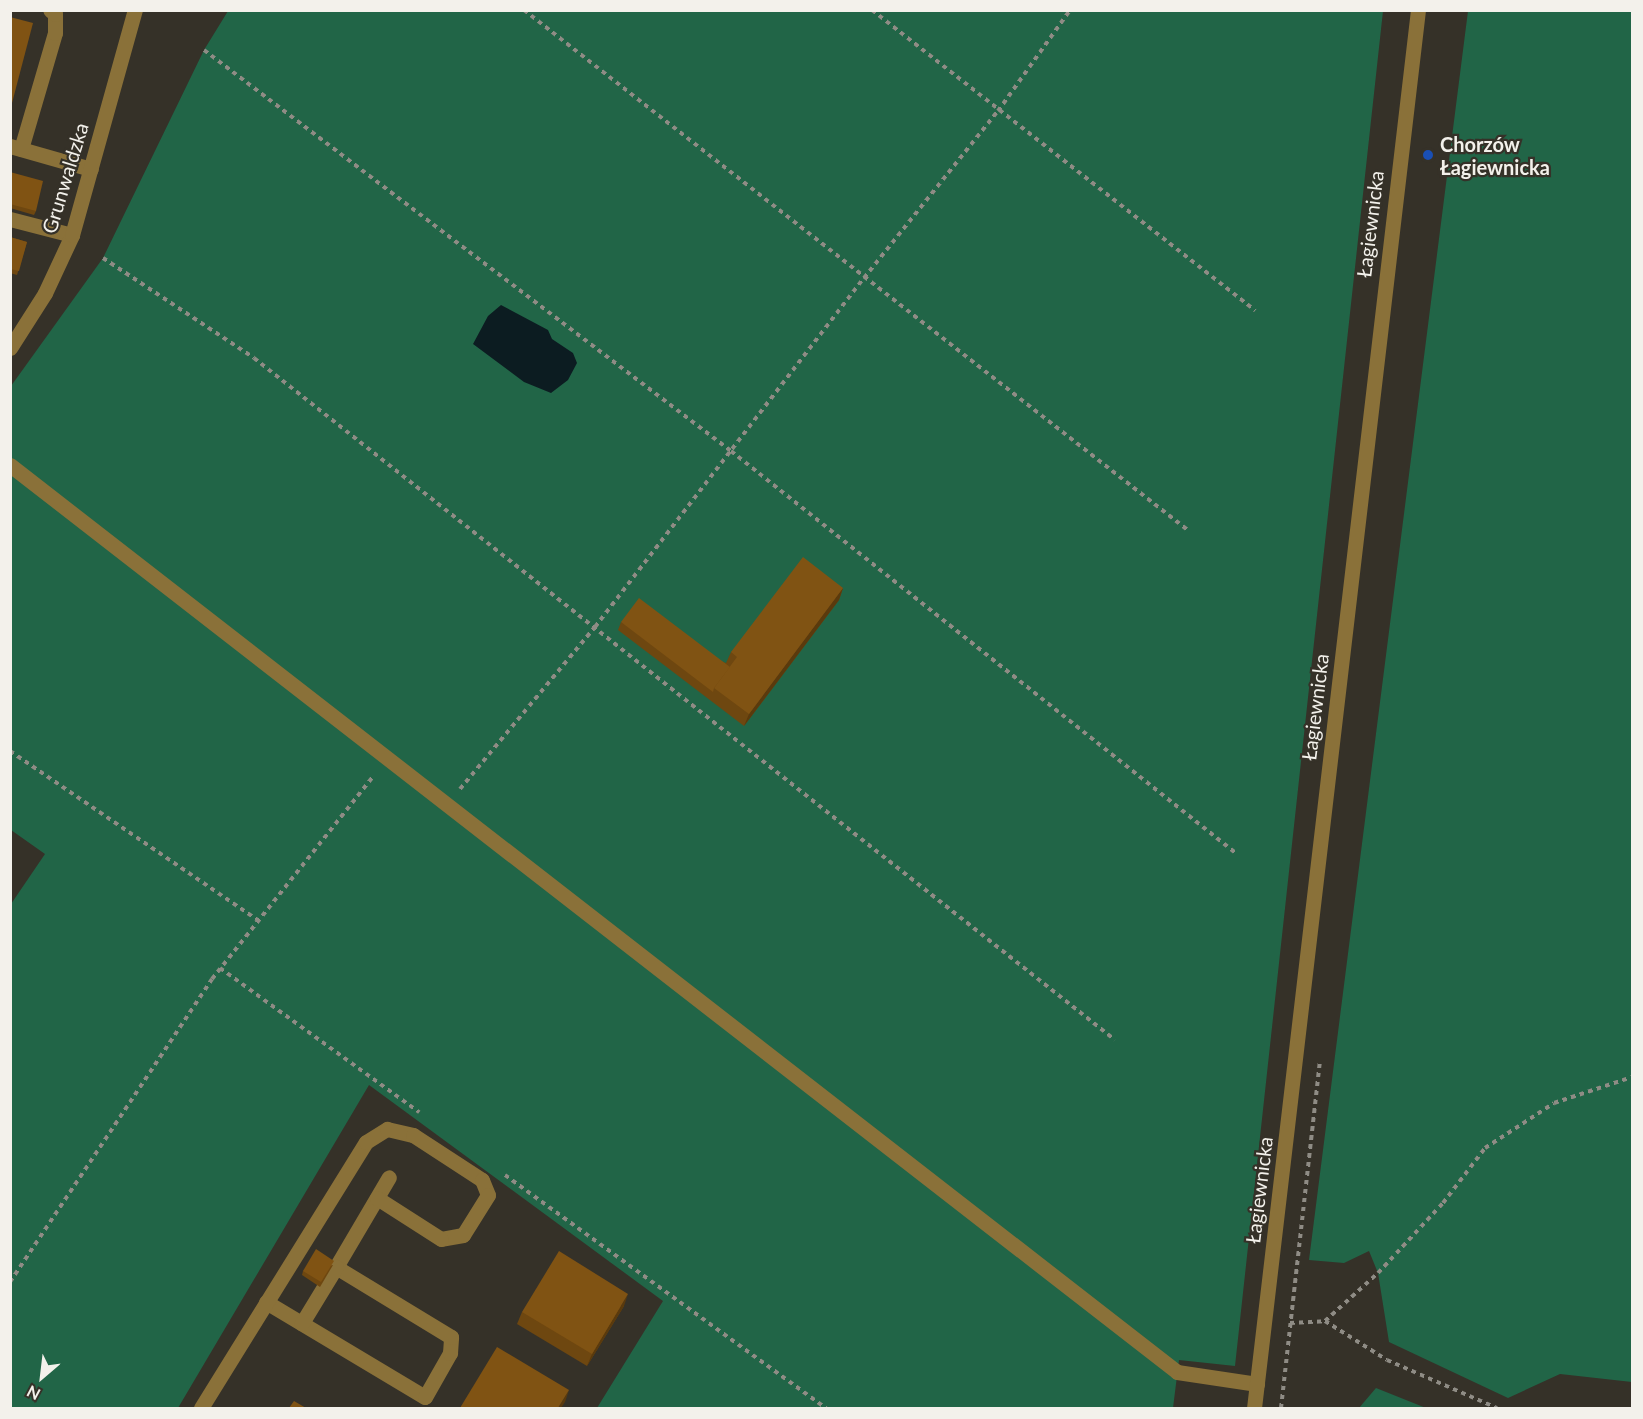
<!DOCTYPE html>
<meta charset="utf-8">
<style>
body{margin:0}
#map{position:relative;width:1643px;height:1419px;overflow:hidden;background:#353128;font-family:Lato,sans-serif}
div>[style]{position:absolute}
.green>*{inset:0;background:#216547}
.water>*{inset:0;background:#0c1c21}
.path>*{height:4px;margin-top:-2px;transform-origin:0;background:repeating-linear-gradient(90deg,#8f8c85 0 4.5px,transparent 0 9px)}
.minor>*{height:15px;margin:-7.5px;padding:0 7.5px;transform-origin:7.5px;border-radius:7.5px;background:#8a7139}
.wall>*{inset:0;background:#6e4710}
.shaded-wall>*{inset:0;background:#5a3a0d}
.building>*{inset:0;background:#805313}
.dots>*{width:16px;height:16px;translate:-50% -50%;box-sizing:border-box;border:3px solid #353128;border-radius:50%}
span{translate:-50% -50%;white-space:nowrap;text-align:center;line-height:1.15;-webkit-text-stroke:4.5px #353128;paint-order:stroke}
.poi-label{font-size:20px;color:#f3f1eb;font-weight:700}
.left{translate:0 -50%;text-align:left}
.street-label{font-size:20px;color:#f3f1eb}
.frame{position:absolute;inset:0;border:12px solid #f3f1eb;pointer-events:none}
.north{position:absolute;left:12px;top:1347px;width:60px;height:60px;-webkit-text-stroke:4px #353128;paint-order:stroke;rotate:208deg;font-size:16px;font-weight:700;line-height:24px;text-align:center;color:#f3f1eb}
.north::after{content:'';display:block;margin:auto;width:21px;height:27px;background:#f3f1eb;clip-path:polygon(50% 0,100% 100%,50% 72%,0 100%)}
</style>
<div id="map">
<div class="green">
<i style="clip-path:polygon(228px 11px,1383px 11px,1235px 1366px,1179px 1360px,1173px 1408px,597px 1408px,663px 1301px,369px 1085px,178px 1408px,11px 1408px,11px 904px,45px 854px,11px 830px,11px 386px,103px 258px,204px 50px)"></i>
<i style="clip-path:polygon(1468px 11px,1632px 11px,1632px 1382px,1560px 1374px,1508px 1398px,1389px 1342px,1378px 1273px,1369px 1251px,1344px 1263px,1309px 1260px)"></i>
<i style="clip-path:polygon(1376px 1388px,1426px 1408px,1359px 1408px)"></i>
</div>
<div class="water">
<i style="clip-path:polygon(501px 305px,548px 330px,552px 339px,573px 353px,577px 363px,568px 380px,551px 393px,524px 382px,473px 344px,488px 316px)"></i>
</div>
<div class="path">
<i style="left:524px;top:10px;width:845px;rotate:38.08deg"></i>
<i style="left:872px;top:10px;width:487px;rotate:38.1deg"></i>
<i style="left:204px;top:50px;width:662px;rotate:37.27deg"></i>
<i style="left:731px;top:451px;width:647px;rotate:38.54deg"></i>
<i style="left:103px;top:258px;width:181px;rotate:33.5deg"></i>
<i style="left:254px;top:358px;width:1098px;rotate:38.38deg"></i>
<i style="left:10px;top:751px;width:300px;rotate:34.3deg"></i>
<i style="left:460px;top:789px;width:211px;rotate:-50.2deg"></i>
<i style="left:595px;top:627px;width:441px;rotate:-52.4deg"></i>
<i style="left:864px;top:278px;width:214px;rotate:-51.3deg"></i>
<i style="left:998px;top:111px;width:124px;rotate:-54.5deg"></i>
<i style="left:220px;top:968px;width:246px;rotate:35.9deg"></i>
<i style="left:505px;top:1175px;width:397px;rotate:36deg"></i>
<i style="left:10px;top:1282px;width:364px;rotate:-56.3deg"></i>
<i style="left:212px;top:979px;width:260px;rotate:-51.5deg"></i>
<i style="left:1325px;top:1321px;width:72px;rotate:-42.2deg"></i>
<i style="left:1378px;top:1273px;width:96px;rotate:-47.1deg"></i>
<i style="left:1443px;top:1203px;width:69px;rotate:-52.6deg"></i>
<i style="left:1485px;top:1148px;width:82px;rotate:-33.1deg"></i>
<i style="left:1554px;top:1103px;width:82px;rotate:-18.4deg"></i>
<i style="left:1290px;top:1323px;width:35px;rotate:-3deg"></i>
<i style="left:1325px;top:1321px;width:73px;rotate:32.2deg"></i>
<i style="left:1387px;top:1360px;width:120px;rotate:23.6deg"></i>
<i style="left:1281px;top:1408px;width:349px;rotate:-83.6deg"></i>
</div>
<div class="minor">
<i style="left:10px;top:146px;width:84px;rotate:15.9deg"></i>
<i style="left:21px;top:149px;width:121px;rotate:-73.7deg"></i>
<i style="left:55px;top:33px;width:19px;rotate:-90deg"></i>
<i style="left:55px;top:14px;width:6px;rotate:-141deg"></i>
<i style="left:10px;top:219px;width:64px;rotate:14.5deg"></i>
<i style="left:10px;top:348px;width:65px;rotate:-57.5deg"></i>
<i style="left:45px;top:293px;width:64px;rotate:-65deg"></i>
<i style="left:72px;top:235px;width:234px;rotate:-74.4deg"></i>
<i style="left:10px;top:465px;width:1478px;rotate:37.85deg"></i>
<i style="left:1177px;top:1372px;width:81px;rotate:8.5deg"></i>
<i style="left:336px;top:1267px;width:104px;rotate:-59.5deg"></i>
<i style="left:266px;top:1302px;width:185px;rotate:30.9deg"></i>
<i style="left:425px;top:1397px;width:51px;rotate:-60.4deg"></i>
<i style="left:450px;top:1353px;width:16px;rotate:-86deg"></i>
<i style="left:451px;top:1337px;width:135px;rotate:-148.7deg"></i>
<i style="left:336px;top:1267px;width:66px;rotate:121.3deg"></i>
<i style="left:201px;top:1408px;width:313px;rotate:-58.2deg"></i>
<i style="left:366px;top:1142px;width:25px;rotate:-32deg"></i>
<i style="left:387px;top:1129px;width:27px;rotate:13deg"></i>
<i style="left:413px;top:1135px;width:82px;rotate:33.1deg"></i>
<i style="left:482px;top:1180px;width:16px;rotate:68deg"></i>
<i style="left:488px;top:1195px;width:47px;rotate:122deg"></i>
<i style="left:463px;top:1235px;width:22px;rotate:170deg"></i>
<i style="left:441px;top:1239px;width:76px;rotate:-147.4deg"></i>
<i style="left:1254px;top:1408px;width:1408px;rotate:-83.31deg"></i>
</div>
<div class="wall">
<i style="clip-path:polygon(10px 172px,36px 211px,34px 215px,10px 208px)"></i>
<i style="clip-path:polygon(10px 237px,27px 242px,17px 275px,10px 273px)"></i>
<i style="clip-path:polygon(843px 588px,839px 600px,744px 726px,618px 630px,621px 622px,726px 663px,731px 652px)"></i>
<i style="clip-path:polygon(333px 1265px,320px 1287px,302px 1275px,303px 1271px)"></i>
<i style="clip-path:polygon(624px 1306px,587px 1366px,517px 1324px,522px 1312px)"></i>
</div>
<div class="shaded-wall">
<i style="clip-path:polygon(843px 588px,839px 600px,744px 726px,749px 714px)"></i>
<i style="clip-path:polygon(628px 1294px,624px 1306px,587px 1366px,592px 1354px)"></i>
<i style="clip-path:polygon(569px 1390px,565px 1402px,561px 1408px,558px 1408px)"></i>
</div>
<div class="building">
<i style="clip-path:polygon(10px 17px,33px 23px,12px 103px,10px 102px)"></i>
<i style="clip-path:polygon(10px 172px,43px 181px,36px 211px,10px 204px)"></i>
<i style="clip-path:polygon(10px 237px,27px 242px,19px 271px,10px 269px)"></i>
<i style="clip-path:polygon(803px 557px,843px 588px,749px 714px,714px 688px,737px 657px,731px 652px)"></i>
<i style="clip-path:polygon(639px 598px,730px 667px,714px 688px,713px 692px,621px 622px)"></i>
<i style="clip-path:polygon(316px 1249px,334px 1261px,321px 1282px,303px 1271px)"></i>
<i style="clip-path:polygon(559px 1251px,628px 1294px,592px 1354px,522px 1312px)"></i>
<i style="clip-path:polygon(497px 1347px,569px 1390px,558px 1408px,460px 1408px)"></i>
<i style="clip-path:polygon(294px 1401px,306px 1408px,289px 1408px)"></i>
</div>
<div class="dots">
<i style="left:1428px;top:155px;background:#1a4fb4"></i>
</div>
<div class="poi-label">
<span class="left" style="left:1440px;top:156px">Chorzów<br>Łagiewnicka</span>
</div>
<div class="street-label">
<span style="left:65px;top:178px;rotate:-73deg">Grunwaldzka</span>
<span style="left:1370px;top:224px;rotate:-83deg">Łagiewnicka</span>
<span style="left:1315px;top:707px;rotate:-83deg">Łagiewnicka</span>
<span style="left:1259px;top:1190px;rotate:-83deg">Łagiewnicka</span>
</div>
<div class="frame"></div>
<div class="north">N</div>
</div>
